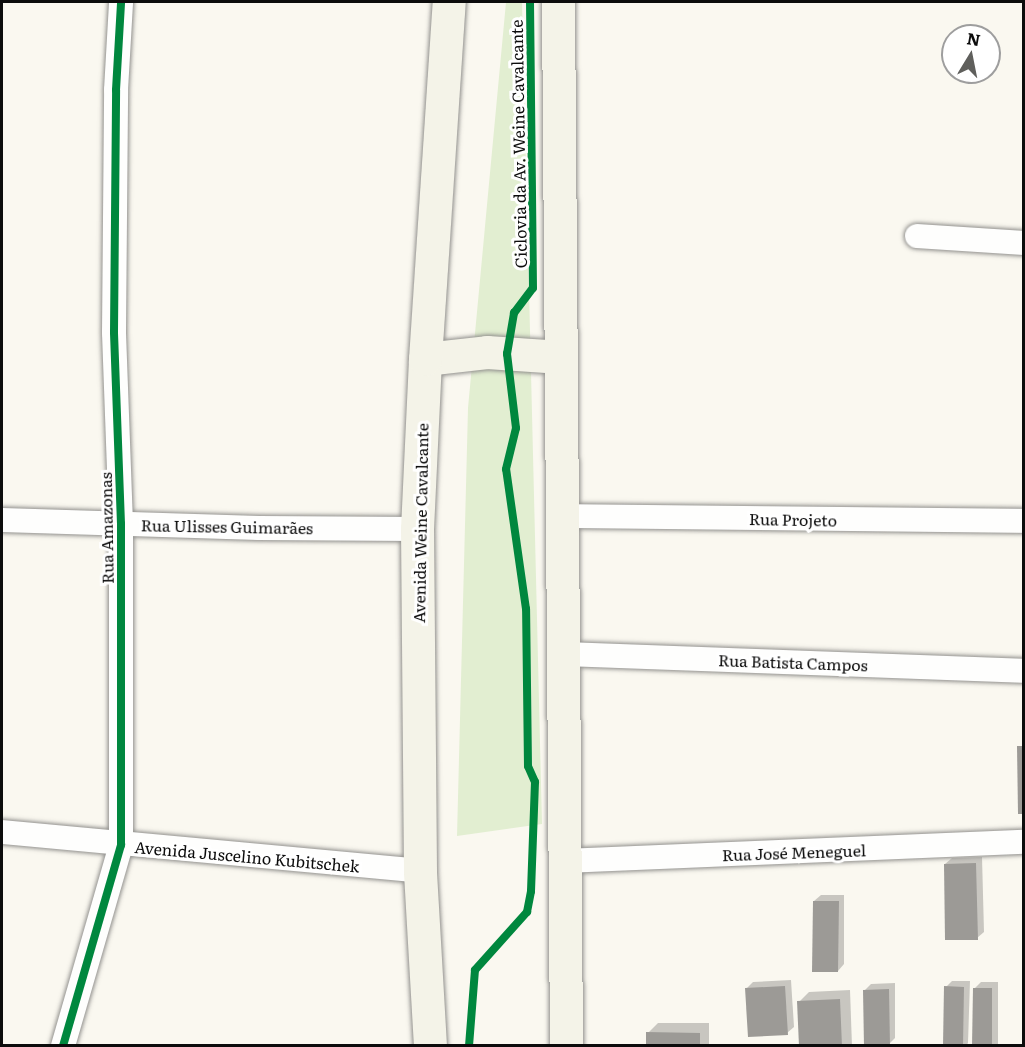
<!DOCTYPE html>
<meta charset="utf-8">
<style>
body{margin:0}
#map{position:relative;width:1025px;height:1047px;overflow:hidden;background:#faf8f0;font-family:Literata,serif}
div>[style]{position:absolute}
.green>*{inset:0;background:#e2eed1}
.shadow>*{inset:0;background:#0003}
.building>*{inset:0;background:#9c9a96}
.roads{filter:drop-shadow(0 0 2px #93928f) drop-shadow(0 0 2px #93928f)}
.minor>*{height:24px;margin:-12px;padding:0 12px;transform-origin:12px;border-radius:12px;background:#fefefd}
.secondary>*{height:33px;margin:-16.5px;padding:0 16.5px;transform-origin:16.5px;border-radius:16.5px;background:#f4f3e8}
.cycleway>*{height:8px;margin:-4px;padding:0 4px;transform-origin:4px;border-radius:4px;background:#00873e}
span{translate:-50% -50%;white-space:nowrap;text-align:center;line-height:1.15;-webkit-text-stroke:6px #fff;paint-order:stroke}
.street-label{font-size:16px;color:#0c0c0c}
.frame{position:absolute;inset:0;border:3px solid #0c0c0c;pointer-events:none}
.north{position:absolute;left:941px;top:24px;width:60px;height:60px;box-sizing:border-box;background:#fff;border:2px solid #9e9e9e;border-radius:50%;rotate:10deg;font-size:16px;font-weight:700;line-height:24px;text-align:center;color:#0c0c0c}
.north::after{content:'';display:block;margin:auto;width:21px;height:27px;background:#5f5f5c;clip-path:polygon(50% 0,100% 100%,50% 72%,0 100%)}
</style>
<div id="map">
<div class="green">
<i style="clip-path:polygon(506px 2px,522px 2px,542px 824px,457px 836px,468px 408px)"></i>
</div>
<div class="shadow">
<i style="clip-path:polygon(982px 857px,984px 932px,977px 938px,945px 864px,952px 858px)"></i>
<i style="clip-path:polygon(821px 895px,844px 895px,844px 964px,838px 971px,814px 901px)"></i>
<i style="clip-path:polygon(791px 980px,794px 1027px,787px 1033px,747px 988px,753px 982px)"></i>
<i style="clip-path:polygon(952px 981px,970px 981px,968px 1043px,966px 1046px,945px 1046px,946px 987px)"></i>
<i style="clip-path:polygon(981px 982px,998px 982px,998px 1046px,974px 1046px,974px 989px)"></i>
<i style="clip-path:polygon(895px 983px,895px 1038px,889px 1044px,865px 990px,871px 984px)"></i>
<i style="clip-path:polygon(850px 990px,852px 1046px,800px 1046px,799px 1002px,809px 992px)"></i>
<i style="clip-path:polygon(658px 1023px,709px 1023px,709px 1046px,648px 1046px,648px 1033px)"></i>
</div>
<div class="building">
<i style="clip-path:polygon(1017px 746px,1024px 746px,1024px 814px,1018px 814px)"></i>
<i style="clip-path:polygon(976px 863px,978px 940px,945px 940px,944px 864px)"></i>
<i style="clip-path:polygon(813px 901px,839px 901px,838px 972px,812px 972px)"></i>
<i style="clip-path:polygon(785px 986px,788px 1035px,748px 1037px,745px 988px)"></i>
<i style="clip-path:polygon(944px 986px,964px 987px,963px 1046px,943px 1046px)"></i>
<i style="clip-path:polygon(973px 988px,992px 988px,992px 1046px,972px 1046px)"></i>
<i style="clip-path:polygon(889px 989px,890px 1046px,864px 1046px,863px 990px)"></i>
<i style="clip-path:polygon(840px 999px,842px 1046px,799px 1046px,797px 1001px)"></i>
<i style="clip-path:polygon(646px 1032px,700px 1033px,700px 1046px,646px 1046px)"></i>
</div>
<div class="roads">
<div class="minor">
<i style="left:917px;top:236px;width:107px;rotate:3.7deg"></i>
<i style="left:562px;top:516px;width:462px;rotate:0.6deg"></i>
<i style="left:2px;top:520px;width:257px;rotate:1.8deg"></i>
<i style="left:259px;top:528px;width:158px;rotate:0.4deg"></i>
<i style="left:563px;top:654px;width:461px;rotate:2.1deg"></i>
<i style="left:2px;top:832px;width:420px;rotate:5.3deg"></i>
<i style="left:564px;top:861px;width:460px;rotate:-2.4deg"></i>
<i style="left:63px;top:1046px;width:209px;rotate:-73.9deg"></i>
<i style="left:121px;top:845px;width:321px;rotate:-90deg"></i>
<i style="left:121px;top:524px;width:192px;rotate:-92.1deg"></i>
<i style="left:114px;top:332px;width:242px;rotate:-89.5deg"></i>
<i style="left:116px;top:90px;width:88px;rotate:-86.7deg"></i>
</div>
<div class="secondary">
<i style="left:558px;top:2px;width:1044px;rotate:89.56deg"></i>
<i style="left:425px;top:359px;width:62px;rotate:-6.4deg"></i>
<i style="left:487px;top:352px;width:74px;rotate:3.9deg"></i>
<i style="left:430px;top:1046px;width:175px;rotate:-93.3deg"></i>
<i style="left:420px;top:871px;width:342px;rotate:-90.5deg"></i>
<i style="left:417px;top:529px;width:170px;rotate:-87.3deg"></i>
<i style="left:425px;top:359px;width:358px;rotate:-86.2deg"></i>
</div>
</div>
<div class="cycleway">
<i style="left:63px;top:1046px;width:209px;rotate:-73.9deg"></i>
<i style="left:121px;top:845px;width:321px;rotate:-90deg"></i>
<i style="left:121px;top:524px;width:192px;rotate:-92.1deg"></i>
<i style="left:114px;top:332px;width:242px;rotate:-89.5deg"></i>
<i style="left:116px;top:90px;width:88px;rotate:-86.7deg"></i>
<i style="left:469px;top:1046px;width:76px;rotate:-85.5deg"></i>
<i style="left:475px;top:970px;width:78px;rotate:-48.1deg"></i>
<i style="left:527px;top:912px;width:21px;rotate:-79deg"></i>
<i style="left:531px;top:891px;width:109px;rotate:-87.9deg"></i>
<i style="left:535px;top:782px;width:17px;rotate:-114deg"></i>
<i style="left:528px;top:766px;width:157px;rotate:-90.7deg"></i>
<i style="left:526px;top:609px;width:141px;rotate:-98.1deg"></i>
<i style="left:506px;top:469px;width:42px;rotate:-76.3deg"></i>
<i style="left:516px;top:428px;width:75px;rotate:-96.9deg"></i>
<i style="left:507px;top:354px;width:42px;rotate:-80.3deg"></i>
<i style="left:514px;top:313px;width:31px;rotate:-53deg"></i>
<i style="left:533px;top:288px;width:286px;rotate:-90.6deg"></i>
</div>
<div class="street-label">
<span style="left:518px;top:144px;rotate:-91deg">Ciclovia da Av. Weine Cavalcante</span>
<span style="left:793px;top:519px;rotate:1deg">Rua Projeto</span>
<span style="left:420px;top:523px;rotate:-89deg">Avenida Weine Cavalcante</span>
<span style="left:227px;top:526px;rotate:1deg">Rua Ulisses Guimarães</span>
<span style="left:106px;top:528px;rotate:-91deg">Rua Amazonas</span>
<span style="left:793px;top:662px;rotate:2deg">Rua Batista Campos</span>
<span style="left:794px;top:852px;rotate:-2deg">Rua José Meneguel</span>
<span style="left:247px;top:856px;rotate:5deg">Avenida Juscelino Kubitschek</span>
</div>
<div class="frame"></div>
<div class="north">N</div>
</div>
